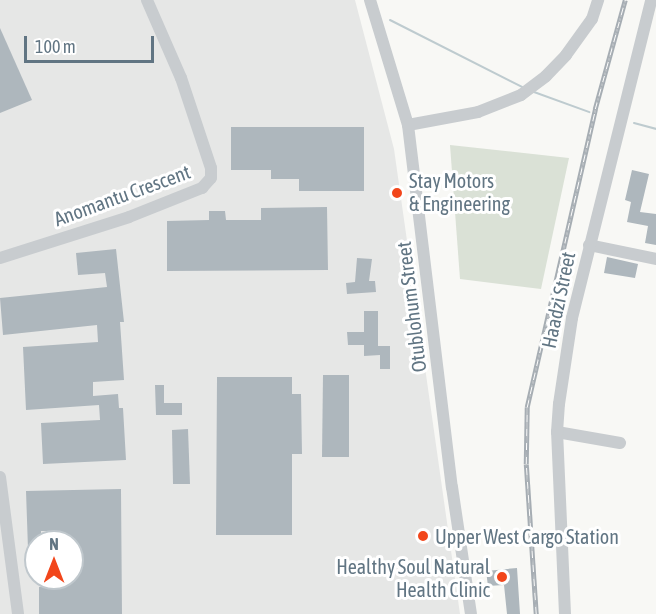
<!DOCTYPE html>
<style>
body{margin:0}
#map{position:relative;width:656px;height:614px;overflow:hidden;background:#f8f8f5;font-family:"Asap Condensed",sans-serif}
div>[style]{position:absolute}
.built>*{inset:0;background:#e6e7e6}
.green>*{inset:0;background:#dae1d6}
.stream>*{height:2px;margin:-1px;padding:0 1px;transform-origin:1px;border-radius:1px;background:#becbcf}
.building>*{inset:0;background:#aeb7bd}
.minor>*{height:12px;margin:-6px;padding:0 6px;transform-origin:6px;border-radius:6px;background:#c8cccf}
.rail>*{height:4.5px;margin-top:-2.25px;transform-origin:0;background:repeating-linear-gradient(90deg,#fff 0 7px,#a6adb3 0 14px);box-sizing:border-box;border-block:2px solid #a6adb3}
.dots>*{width:16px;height:16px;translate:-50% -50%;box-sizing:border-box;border:3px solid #fff;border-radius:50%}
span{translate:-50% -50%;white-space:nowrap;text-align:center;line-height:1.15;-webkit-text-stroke:6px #fff;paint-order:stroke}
.poi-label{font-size:20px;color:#617583}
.left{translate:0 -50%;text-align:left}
.right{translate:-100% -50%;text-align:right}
.street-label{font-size:20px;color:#617583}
.north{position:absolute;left:24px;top:530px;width:60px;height:60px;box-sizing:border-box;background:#fff;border:2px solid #c0c8cd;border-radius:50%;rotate:0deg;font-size:16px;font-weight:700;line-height:24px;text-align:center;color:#617583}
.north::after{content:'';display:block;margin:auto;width:21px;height:27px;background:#f2461b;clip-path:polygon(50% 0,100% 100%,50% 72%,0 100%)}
.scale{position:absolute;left:24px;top:36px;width:130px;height:27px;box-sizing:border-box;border:3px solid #617583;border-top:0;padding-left:8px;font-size:18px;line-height:21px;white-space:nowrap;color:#617583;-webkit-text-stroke:4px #fff;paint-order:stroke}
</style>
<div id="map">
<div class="built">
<i style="clip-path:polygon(evenodd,0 0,355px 0,394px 149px,460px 614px,0 614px,0 0,36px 542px,72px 542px,72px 578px,36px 578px,36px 542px)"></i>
</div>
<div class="green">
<i style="clip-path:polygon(450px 145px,569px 158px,541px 289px,460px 279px)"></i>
</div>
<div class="stream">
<i style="left:390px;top:20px;width:148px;rotate:26.9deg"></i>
<i style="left:534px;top:92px;width:59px;rotate:20deg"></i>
<i style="left:634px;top:123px;width:23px;rotate:15deg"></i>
</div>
<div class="building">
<i style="clip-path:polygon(0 28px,32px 100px,0 113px)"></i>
<i style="clip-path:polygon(231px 127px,364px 127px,364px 191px,299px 191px,299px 179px,271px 179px,271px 170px,231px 170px)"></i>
<i style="clip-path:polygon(632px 170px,649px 174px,640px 212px,656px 214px,656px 245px,645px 243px,648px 226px,627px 222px,631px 202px,625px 200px)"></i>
<i style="clip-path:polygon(327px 207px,328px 270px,167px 271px,167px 221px,209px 220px,209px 211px,225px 211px,226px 220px,261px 220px,261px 208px)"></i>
<i style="clip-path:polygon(116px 249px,124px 322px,120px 322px,124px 380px,93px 382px,93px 396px,118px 394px,119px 408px,123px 408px,126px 460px,43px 464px,41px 423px,100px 420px,99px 405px,26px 410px,23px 347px,98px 342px,97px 325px,3px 335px,0 298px,107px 287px,105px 273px,78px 275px,76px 253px)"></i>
<i style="clip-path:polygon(607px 257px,638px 264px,635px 278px,604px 273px)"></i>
<i style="clip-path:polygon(357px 258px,372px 259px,369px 281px,375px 281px,376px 292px,347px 294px,346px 283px,355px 282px)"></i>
<i style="clip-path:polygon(364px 311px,378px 311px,378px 346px,390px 346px,390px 369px,380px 369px,380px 355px,364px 356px,364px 345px,348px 345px,347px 332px,364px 332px)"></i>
<i style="clip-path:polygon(323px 375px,349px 375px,349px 457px,322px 457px)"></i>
<i style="clip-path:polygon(217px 377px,292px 377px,292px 394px,301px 394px,302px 454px,292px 454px,292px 535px,216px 535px)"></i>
<i style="clip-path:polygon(155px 385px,164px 385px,164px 403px,182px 403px,182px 415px,156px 415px)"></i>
<i style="clip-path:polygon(188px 429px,190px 484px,173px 484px,172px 430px)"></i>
<i style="clip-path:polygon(121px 489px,122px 614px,39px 614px,39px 587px,52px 587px,52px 578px,72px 578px,72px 542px,58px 542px,58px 531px,41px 531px,41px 542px,36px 542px,36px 549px,28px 549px,26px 491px)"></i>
<i style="clip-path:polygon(517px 568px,520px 614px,507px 614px,504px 585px,488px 586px,486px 571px)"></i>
</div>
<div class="minor">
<i style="left:370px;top:0;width:131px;rotate:73.1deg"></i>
<i style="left:408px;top:125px;width:365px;rotate:83.1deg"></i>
<i style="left:452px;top:487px;width:128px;rotate:81.5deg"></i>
<i style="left:408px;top:125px;width:71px;rotate:-10.5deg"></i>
<i style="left:478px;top:112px;width:46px;rotate:-21.6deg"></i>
<i style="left:521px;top:95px;width:31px;rotate:-37deg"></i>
<i style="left:546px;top:76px;width:29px;rotate:-46deg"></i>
<i style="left:566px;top:55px;width:44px;rotate:-54.2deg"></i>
<i style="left:592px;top:19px;width:20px;rotate:-72deg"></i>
<i style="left:589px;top:245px;width:68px;rotate:11.8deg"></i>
<i style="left:0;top:258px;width:135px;rotate:-17.6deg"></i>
<i style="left:129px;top:217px;width:79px;rotate:-21.7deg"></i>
<i style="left:202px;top:188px;width:13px;rotate:-48deg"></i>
<i style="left:211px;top:178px;width:10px;rotate:-90deg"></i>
<i style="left:211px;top:168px;width:95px;rotate:-108.4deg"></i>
<i style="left:181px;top:78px;width:85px;rotate:-113.6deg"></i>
<i style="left:557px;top:432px;width:64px;rotate:9.9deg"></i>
<i style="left:0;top:477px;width:138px;rotate:82.5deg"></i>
<i style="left:565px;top:614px;width:182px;rotate:-92.5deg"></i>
<i style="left:557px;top:432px;width:28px;rotate:-86deg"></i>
<i style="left:559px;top:404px;width:87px;rotate:-81.4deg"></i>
<i style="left:572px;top:318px;width:328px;rotate:-76deg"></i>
</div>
<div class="rail">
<i style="left:536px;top:614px;width:150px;rotate:-93.8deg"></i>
<i style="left:526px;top:464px;width:57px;rotate:-89deg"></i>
<i style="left:527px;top:407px;width:306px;rotate:-77.1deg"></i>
<i style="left:595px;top:109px;width:113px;rotate:-74.6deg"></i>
</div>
<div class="dots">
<i style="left:397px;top:193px;background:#f2461b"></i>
<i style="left:423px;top:536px;background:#f2461b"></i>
<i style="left:502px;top:577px;background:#f2461b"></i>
</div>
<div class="poi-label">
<span class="left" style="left:409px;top:192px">Stay Motors<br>&amp; Engineering</span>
<span class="left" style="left:435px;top:536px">Upper West Cargo Station</span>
<span class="right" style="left:490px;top:578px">Healthy Soul Natural<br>Health Clinic</span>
</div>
<div class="street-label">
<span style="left:122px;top:195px;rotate:-20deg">Anomantu Crescent</span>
<span style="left:558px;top:300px;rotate:-78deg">Haadzi Street</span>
<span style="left:411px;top:307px;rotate:-97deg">Otublohum Street</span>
</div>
<div class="north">N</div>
<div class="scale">100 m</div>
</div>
